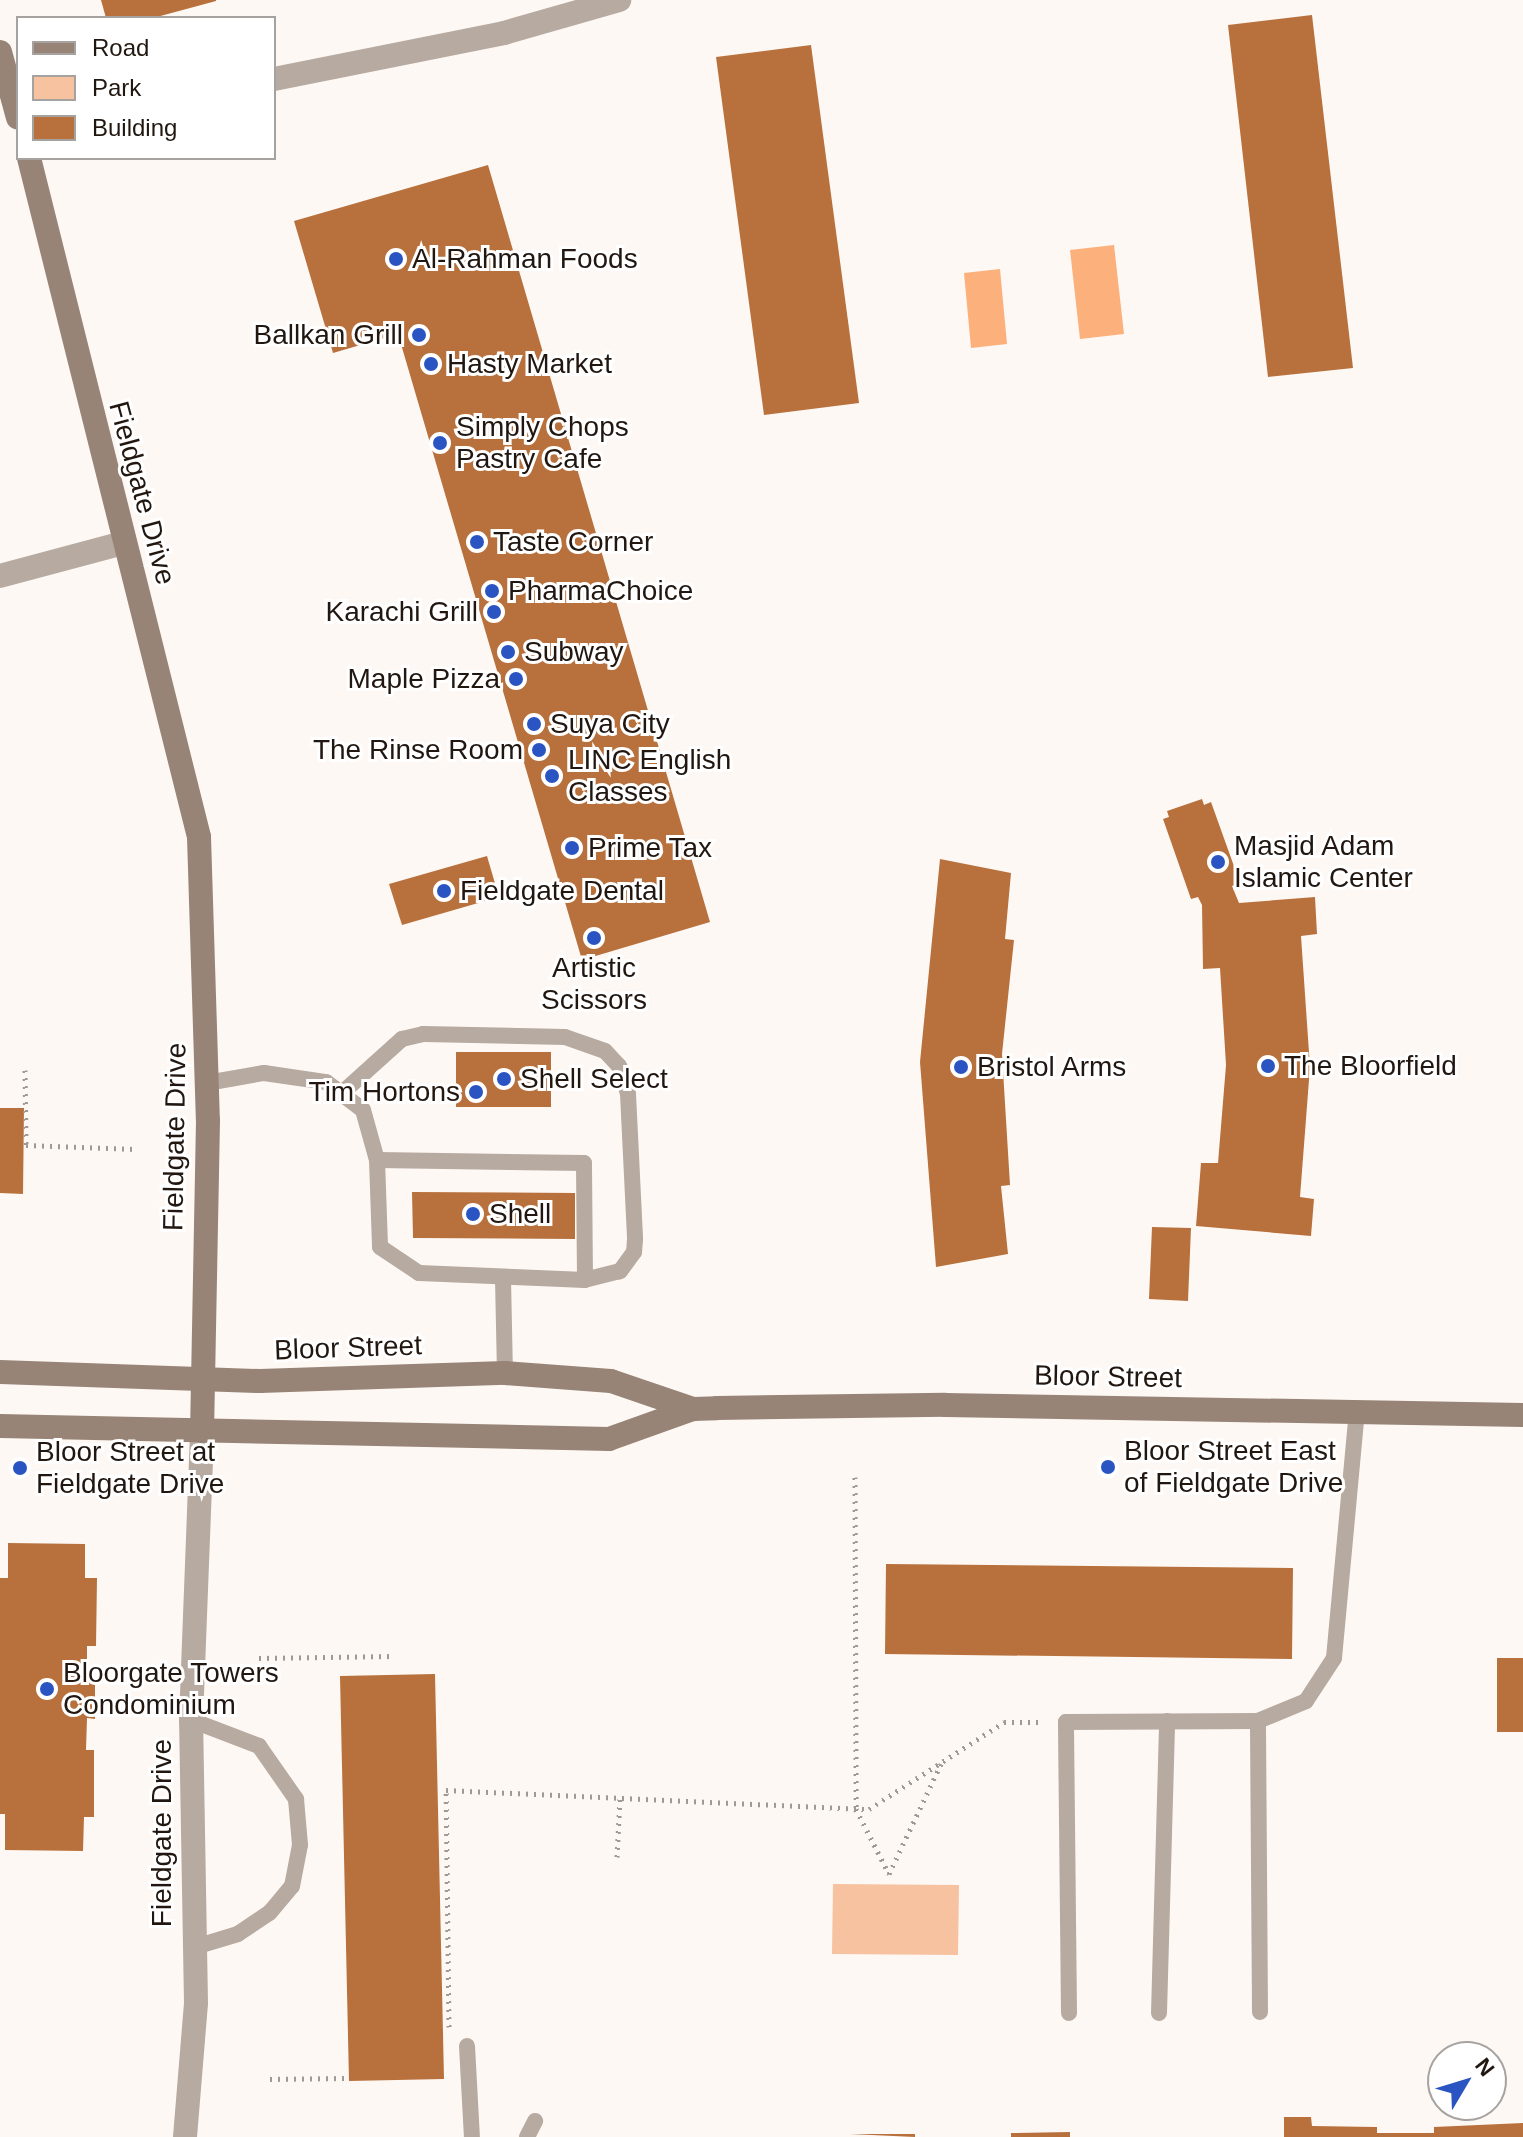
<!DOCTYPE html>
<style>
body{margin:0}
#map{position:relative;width:1523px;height:2137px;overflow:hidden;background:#fef8f4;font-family:Arial,sans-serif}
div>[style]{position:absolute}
.green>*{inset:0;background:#f7c29f}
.water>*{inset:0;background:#fcb07b}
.building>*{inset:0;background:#b8713c}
.path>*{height:5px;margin-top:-2.5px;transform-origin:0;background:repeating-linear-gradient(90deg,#a09893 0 2px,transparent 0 8px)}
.lane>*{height:16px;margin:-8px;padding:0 8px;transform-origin:8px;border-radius:8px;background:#b7aaa1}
.street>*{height:24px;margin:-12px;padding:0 12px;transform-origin:12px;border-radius:12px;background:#b7aaa1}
.secondary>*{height:24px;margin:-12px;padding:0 12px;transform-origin:12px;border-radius:12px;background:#978477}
.dots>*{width:22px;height:22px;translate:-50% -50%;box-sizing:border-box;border:4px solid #fff;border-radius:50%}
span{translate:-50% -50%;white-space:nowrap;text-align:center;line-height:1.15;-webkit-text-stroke:6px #fff;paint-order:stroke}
.poi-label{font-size:28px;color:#211710}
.left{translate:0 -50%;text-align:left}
.right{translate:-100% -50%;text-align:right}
.street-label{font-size:28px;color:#211710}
.legend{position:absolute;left:16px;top:16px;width:260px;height:144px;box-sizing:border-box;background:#fff;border:2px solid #a6a29f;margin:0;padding:10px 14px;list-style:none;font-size:24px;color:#211710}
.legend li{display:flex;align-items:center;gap:16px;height:40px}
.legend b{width:40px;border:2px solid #a6a29f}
.north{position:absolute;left:1427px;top:2041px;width:80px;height:80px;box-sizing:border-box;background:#fff;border:2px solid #a6a29f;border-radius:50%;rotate:52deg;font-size:22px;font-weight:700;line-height:32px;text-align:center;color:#211710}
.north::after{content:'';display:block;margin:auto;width:28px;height:36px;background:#2b54c3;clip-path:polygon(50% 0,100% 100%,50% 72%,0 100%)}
</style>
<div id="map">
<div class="green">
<i style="clip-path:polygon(833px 1884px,959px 1885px,958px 1955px,832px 1954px)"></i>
</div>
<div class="water">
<i style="clip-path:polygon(1114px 245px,1124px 334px,1080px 339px,1070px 250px)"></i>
<i style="clip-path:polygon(1000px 269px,1007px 344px,971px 348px,964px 273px)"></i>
</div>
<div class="building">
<i style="clip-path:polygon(101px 0,216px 0,216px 1px,153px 18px,106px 18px)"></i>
<i style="clip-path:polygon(1312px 15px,1353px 368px,1268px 377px,1228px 25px)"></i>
<i style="clip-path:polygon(811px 45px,859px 403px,764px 415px,716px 57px)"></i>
<i style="clip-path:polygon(488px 165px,710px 922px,582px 960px,398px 334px,333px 353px,294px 221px)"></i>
<i style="clip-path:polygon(1202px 799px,1204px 805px,1211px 802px,1240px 883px,1232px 886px,1239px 903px,1315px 897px,1317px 934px,1301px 936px,1310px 1067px,1300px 1197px,1314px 1199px,1311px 1236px,1196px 1226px,1201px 1163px,1218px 1163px,1226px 1065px,1220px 968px,1203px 969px,1202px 905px,1198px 897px,1191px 899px,1163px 819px,1169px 817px,1167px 811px)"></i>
<i style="clip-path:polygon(487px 856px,499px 897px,402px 925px,389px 884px)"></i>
<i style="clip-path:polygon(940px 859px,1011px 873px,1005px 939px,1014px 940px,1002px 1054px,1010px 1185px,1001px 1186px,1008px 1254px,936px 1267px,920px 1062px)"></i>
<i style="clip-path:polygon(456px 1052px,551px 1052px,551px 1107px,456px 1107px)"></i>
<i style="clip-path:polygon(0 1108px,24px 1108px,23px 1194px,0 1193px)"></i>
<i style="clip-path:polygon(412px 1192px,575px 1193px,575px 1239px,413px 1238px)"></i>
<i style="clip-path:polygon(1152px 1227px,1191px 1228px,1188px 1301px,1149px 1299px)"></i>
<i style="clip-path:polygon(8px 1543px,85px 1544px,85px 1578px,97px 1578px,96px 1646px,87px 1646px,87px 1679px,95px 1679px,95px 1719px,87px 1718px,86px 1750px,94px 1750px,94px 1817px,84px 1817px,83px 1851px,5px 1850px,5px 1814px,0 1814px,0 1578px,8px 1578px)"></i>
<i style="clip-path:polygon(886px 1564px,1293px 1568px,1292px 1659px,885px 1654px)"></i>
<i style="clip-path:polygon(1497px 1658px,1523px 1658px,1523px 1732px,1497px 1732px)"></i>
<i style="clip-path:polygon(435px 1674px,444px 2079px,349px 2081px,340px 1676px)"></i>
<i style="clip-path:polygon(1284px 2117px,1311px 2117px,1312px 2126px,1377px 2127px,1377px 2133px,1434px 2133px,1434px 2127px,1523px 2123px,1523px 2137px,1284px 2137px)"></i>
<i style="clip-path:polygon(1070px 2132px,1070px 2137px,1011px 2137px,1011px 2133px)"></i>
<i style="clip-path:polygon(850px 2134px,915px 2134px,915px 2137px)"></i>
</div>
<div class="path">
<i style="left:25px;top:1070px;width:75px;rotate:89.2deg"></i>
<i style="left:26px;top:1145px;width:109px;rotate:2.1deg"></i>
<i style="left:855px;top:1477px;width:332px;rotate:89.8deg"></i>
<i style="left:856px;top:1809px;width:73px;rotate:63.1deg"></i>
<i style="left:889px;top:1874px;width:122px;rotate:-64.7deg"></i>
<i style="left:259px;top:1658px;width:135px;rotate:-0.8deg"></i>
<i style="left:617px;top:1857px;width:59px;rotate:-87.1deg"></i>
<i style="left:449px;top:2027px;width:237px;rotate:-90.7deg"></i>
<i style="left:446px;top:1790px;width:423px;rotate:2.6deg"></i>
<i style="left:869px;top:1809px;width:161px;rotate:-32.8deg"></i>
<i style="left:1004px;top:1722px;width:37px"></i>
<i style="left:270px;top:2079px;width:75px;rotate:-0.8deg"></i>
</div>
<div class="lane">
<i style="left:207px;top:1083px;width:58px;rotate:-10deg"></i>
<i style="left:264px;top:1073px;width:63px;rotate:8.3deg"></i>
<i style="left:326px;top:1082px;width:46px;rotate:37.1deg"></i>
<i style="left:363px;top:1110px;width:52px;rotate:74.4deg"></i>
<i style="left:377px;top:1160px;width:87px;rotate:88deg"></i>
<i style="left:380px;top:1247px;width:47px;rotate:33.7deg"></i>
<i style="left:419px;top:1273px;width:166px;rotate:2.4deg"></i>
<i style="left:585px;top:1280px;width:117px;rotate:-90.5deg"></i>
<i style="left:584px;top:1163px;width:207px;rotate:-179.2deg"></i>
<i style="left:342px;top:1093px;width:81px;rotate:-42deg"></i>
<i style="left:402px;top:1039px;width:22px;rotate:-13deg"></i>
<i style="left:423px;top:1034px;width:142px;rotate:1.2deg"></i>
<i style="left:565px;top:1037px;width:42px;rotate:19.3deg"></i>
<i style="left:605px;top:1051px;width:21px;rotate:47deg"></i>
<i style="left:619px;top:1066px;width:29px;rotate:72deg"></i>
<i style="left:628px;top:1094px;width:145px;rotate:87.2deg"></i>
<i style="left:635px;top:1239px;width:13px;rotate:94deg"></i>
<i style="left:634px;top:1252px;width:24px;rotate:126deg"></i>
<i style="left:620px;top:1271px;width:36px;rotate:166deg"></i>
<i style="left:503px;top:1279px;width:94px;rotate:88.8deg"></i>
<i style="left:191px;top:1720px;width:73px;rotate:20.9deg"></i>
<i style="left:259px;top:1746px;width:65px;rotate:55.1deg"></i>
<i style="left:296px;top:1799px;width:46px;rotate:85deg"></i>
<i style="left:300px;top:1845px;width:42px;rotate:101deg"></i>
<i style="left:292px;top:1886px;width:35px;rotate:130deg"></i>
<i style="left:269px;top:1913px;width:37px;rotate:146deg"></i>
<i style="left:238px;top:1934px;width:48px;rotate:163.1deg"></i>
<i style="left:1260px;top:2012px;width:291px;rotate:-90.4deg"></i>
<i style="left:1258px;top:1721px;width:52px;rotate:-22.6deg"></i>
<i style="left:1306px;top:1701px;width:51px;rotate:-56.9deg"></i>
<i style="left:1334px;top:1658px;width:248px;rotate:-84.7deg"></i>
<i style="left:1069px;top:2013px;width:291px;rotate:-90.6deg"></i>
<i style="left:1066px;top:1722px;width:192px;rotate:-0.3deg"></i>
<i style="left:1159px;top:2013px;width:292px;rotate:-88.4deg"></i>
<i style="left:467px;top:2046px;width:91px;rotate:86.9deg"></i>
<i style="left:527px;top:2137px;width:18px;rotate:-63deg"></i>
</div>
<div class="street">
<i style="left:274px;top:79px;width:235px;rotate:-11.3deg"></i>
<i style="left:504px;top:33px;width:120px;rotate:-16deg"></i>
<i style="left:0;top:576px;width:127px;rotate:-15deg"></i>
<i style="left:185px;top:2137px;width:134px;rotate:-85.3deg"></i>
<i style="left:196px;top:2003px;width:283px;rotate:-91deg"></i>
<i style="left:191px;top:1720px;width:289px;rotate:-87.8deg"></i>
</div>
<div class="secondary">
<i style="left:0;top:52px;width:68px;rotate:74.7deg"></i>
<i style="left:29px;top:158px;width:700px;rotate:75.94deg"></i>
<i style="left:199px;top:837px;width:284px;rotate:88.2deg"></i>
<i style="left:208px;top:1121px;width:310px;rotate:91.1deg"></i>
<i style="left:0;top:1372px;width:260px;rotate:2deg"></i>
<i style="left:260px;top:1381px;width:245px;rotate:-1.9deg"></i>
<i style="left:505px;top:1373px;width:106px;rotate:4.3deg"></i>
<i style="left:611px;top:1381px;width:87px;rotate:18.9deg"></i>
<i style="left:0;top:1426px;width:609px;rotate:1.22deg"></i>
<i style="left:609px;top:1439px;width:89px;rotate:-19.7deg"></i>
<i style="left:693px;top:1409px;width:24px;rotate:-2deg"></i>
<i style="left:717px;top:1408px;width:228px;rotate:-0.8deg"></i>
<i style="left:945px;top:1405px;width:578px;rotate:0.99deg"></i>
</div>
<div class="dots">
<i style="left:396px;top:259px;background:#2b54c3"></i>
<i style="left:419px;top:335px;background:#2b54c3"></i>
<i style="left:431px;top:364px;background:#2b54c3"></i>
<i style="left:440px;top:443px;background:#2b54c3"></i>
<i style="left:477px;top:542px;background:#2b54c3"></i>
<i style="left:492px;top:591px;background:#2b54c3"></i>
<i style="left:494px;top:612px;background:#2b54c3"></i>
<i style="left:508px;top:652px;background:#2b54c3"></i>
<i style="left:516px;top:679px;background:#2b54c3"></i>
<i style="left:534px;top:724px;background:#2b54c3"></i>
<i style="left:539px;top:750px;background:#2b54c3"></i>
<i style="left:552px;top:776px;background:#2b54c3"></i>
<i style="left:572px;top:848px;background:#2b54c3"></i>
<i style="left:1218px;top:862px;background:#2b54c3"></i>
<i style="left:444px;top:891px;background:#2b54c3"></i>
<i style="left:594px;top:938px;background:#2b54c3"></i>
<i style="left:1268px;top:1066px;background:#2b54c3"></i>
<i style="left:961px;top:1067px;background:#2b54c3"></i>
<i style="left:504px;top:1079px;background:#2b54c3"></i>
<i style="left:476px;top:1092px;background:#2b54c3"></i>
<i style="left:473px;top:1214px;background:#2b54c3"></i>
<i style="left:1108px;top:1467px;background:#2b54c3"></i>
<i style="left:20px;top:1468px;background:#2b54c3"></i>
<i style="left:47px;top:1689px;background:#2b54c3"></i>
</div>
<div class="poi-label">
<span class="left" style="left:412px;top:259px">Al-Rahman Foods</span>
<span class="right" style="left:403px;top:335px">Ballkan Grill</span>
<span class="left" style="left:447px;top:364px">Hasty Market</span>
<span class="left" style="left:456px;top:443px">Simply Chops<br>Pastry Cafe</span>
<span class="left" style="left:493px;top:542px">Taste Corner</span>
<span class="left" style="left:508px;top:591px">PharmaChoice</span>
<span class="right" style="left:478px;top:612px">Karachi Grill</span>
<span class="left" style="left:524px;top:652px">Subway</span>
<span class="right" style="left:500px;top:679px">Maple Pizza</span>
<span class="left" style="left:550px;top:724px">Suya City</span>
<span class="right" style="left:523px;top:750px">The Rinse Room</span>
<span class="left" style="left:568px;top:776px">LINC English<br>Classes</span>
<span class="left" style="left:1234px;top:862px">Masjid Adam<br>Islamic Center</span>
<span class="left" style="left:588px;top:848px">Prime Tax</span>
<span class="left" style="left:460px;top:891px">Fieldgate Dental</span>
<span style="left:594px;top:984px">Artistic<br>Scissors</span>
<span class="left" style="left:1284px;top:1066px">The Bloorfield</span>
<span class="left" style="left:977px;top:1067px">Bristol Arms</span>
<span class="left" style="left:520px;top:1079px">Shell Select</span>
<span class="right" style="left:460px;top:1092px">Tim Hortons</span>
<span class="left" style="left:489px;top:1214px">Shell</span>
<span class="left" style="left:1124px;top:1467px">Bloor Street East<br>of Fieldgate Drive</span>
<span class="left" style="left:36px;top:1468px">Bloor Street at<br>Fieldgate Drive</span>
<span class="left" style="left:63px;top:1689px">Bloorgate Towers<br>Condominium</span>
</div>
<div class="street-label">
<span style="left:142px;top:493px;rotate:75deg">Fieldgate Drive</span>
<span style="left:175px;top:1137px;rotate:-89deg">Fieldgate Drive</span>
<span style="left:348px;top:1348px;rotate:-2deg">Bloor Street</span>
<span style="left:1108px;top:1377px;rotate:1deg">Bloor Street</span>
<span style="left:162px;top:1833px;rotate:-90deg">Fieldgate Drive</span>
</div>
<ul class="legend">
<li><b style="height:10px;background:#978477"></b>Road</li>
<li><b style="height:22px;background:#f7c29f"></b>Park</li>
<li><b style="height:22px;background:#b8713c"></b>Building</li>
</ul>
<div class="north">N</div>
</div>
